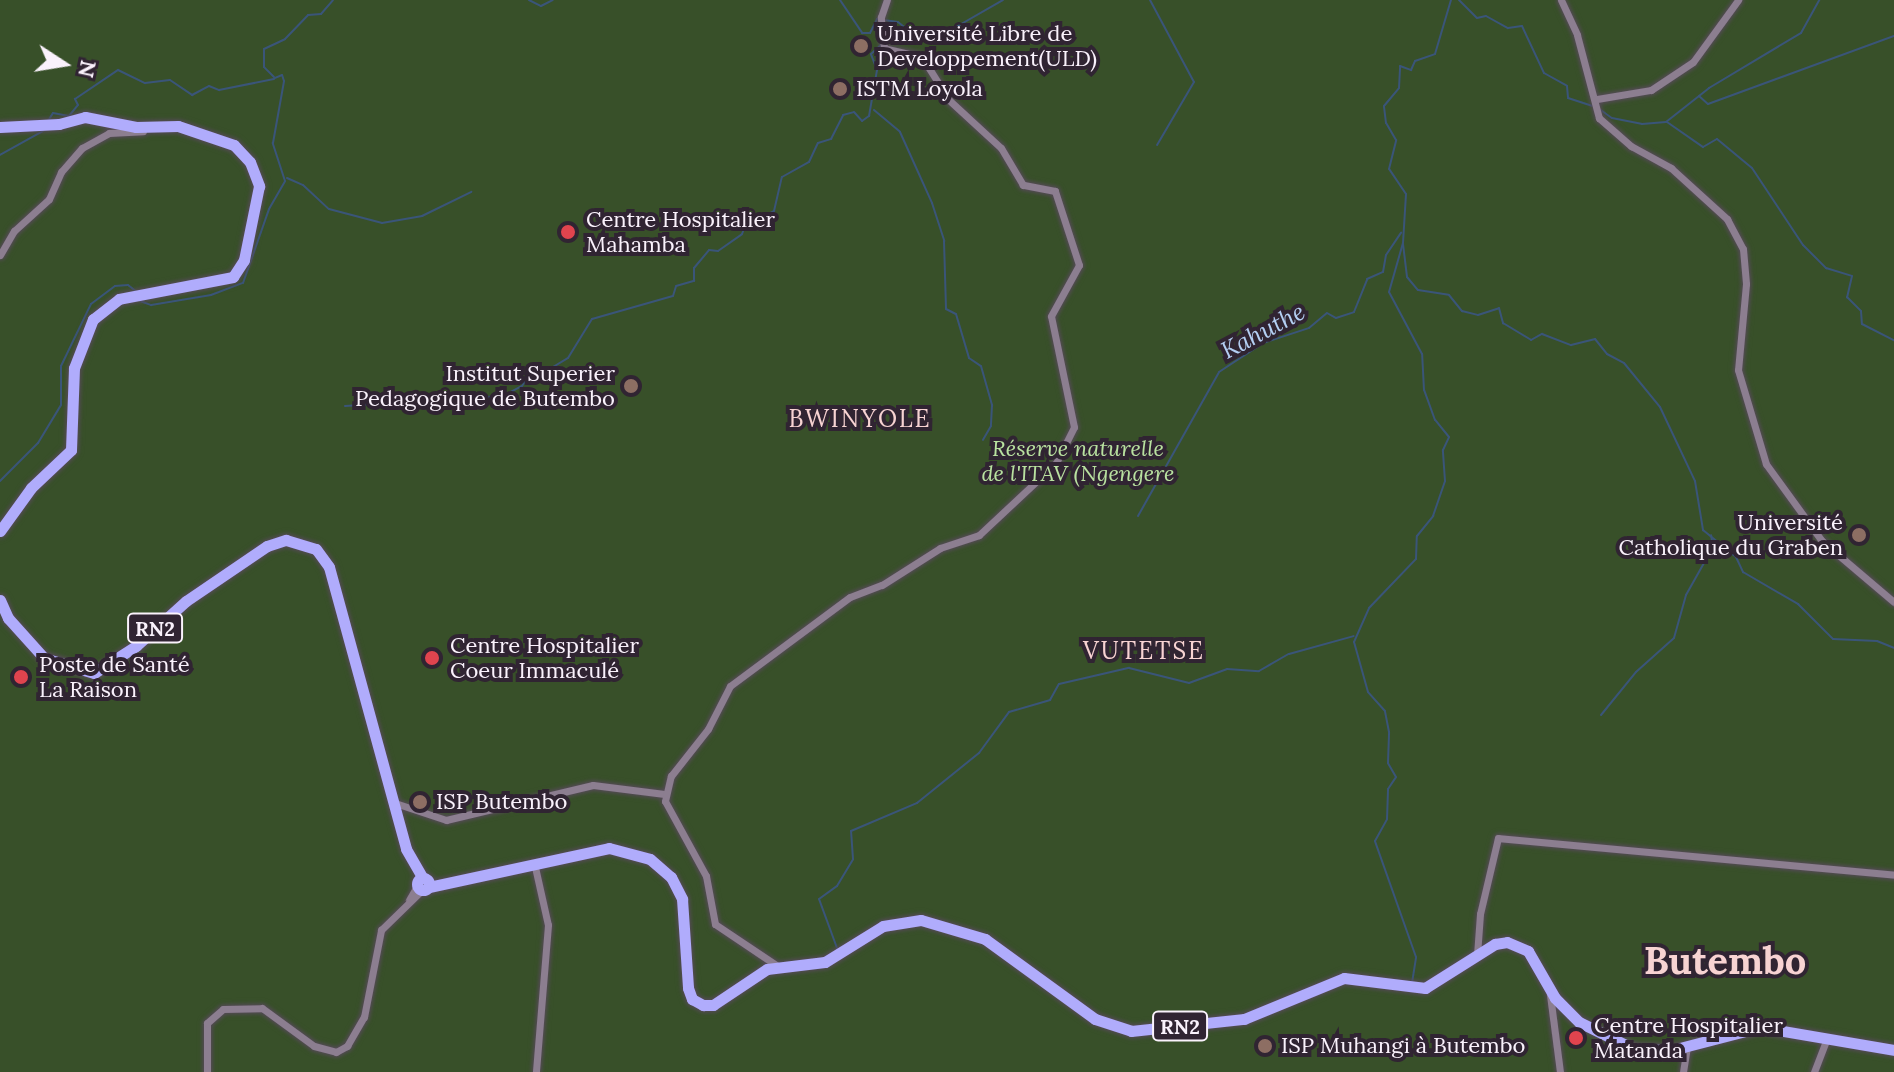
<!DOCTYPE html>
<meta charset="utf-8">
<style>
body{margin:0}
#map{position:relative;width:1894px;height:1072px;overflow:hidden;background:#3a2d3d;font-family:Lora,serif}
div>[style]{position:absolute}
.green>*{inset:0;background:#385029}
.stream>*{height:2px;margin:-1px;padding:0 1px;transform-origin:1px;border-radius:1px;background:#3a5579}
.roads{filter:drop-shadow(0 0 2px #554a57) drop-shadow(0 0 2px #554a57)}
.secondary>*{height:7px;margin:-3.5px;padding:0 3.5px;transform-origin:3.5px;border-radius:3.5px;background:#8c7e90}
.highway>*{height:11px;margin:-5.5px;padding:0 5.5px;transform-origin:5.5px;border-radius:5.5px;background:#b0acfc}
.highway>.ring{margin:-5.5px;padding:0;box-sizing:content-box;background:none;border:11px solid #b0acfc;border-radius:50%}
.dots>*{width:22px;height:22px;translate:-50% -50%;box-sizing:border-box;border:4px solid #302432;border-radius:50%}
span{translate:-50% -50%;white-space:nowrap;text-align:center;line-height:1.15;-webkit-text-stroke:8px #302432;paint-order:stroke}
.shield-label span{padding:2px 6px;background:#302432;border:2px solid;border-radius:6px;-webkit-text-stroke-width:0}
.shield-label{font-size:20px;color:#faf2fc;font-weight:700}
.poi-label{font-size:22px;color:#faf2fc}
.left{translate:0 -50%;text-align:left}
.right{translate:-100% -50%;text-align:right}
.park-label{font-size:22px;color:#b9e2a0;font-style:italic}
.water-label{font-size:24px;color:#b4cff3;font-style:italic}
.neighbourhood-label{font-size:24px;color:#f7d3d2;letter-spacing:2px}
.town-label{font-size:38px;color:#f7d3d2;font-weight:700}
.north{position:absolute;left:24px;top:24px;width:80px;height:80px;-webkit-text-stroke:6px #302432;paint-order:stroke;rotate:102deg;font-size:22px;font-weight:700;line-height:32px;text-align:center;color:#faf2fc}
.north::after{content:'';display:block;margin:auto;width:28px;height:36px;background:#faf2fc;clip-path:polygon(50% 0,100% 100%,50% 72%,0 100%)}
</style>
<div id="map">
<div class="green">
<i style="clip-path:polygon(0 0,1894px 0,1894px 1072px,0 1072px)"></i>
</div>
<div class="stream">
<i style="left:529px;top:0;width:13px;rotate:27deg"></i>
<i style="left:541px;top:6px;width:13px;rotate:-27deg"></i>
<i style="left:840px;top:0;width:40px;rotate:56deg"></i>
<i style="left:862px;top:33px;width:8px"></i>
<i style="left:870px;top:33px;width:16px;rotate:-63deg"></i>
<i style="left:877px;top:19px;width:21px;rotate:8deg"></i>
<i style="left:898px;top:22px;width:22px;rotate:39deg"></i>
<i style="left:915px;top:36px;width:33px;rotate:3deg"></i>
<i style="left:948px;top:38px;width:6px;rotate:-9deg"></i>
<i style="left:954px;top:37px;width:10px;rotate:-79deg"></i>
<i style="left:956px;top:27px;width:54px;rotate:-29.9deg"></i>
<i style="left:1150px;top:0;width:93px;rotate:61.8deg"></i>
<i style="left:1194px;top:82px;width:73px;rotate:120.4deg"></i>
<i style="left:1459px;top:0;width:25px;rotate:45deg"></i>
<i style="left:1477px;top:18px;width:9px;rotate:-13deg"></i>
<i style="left:1486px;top:16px;width:25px;rotate:29deg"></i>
<i style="left:1508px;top:28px;width:14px;rotate:-8deg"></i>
<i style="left:1522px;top:26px;width:52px;rotate:64.9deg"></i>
<i style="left:1544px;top:73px;width:26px;rotate:29deg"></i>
<i style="left:1567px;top:86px;width:12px;rotate:85deg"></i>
<i style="left:1568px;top:98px;width:25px;rotate:18deg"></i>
<i style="left:886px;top:42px;width:26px;rotate:-23deg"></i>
<i style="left:274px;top:77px;width:14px;rotate:-135deg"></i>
<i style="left:264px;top:67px;width:18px;rotate:-90deg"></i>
<i style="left:264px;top:49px;width:23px;rotate:-25deg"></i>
<i style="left:285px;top:39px;width:33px;rotate:-46deg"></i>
<i style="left:308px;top:15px;width:13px;rotate:-4deg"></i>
<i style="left:321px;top:14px;width:18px;rotate:-49deg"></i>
<i style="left:1699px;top:96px;width:12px;rotate:42deg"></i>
<i style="left:1708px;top:104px;width:198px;rotate:-20.1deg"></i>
<i style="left:1598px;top:108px;width:17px;rotate:36deg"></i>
<i style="left:1612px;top:118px;width:31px;rotate:11deg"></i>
<i style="left:1642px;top:124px;width:24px;rotate:-5deg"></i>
<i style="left:1666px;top:122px;width:55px;rotate:-38.3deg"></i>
<i style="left:1709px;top:88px;width:107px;rotate:-30.9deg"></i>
<i style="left:1801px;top:33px;width:38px;rotate:-61deg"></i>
<i style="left:874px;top:110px;width:34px;rotate:40deg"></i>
<i style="left:900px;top:132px;width:78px;rotate:65.7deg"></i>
<i style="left:932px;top:203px;width:40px;rotate:72deg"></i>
<i style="left:944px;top:241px;width:68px;rotate:88.3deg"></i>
<i style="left:946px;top:309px;width:11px;rotate:27deg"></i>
<i style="left:956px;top:314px;width:46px;rotate:73.5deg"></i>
<i style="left:969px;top:358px;width:14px;rotate:34deg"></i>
<i style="left:981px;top:366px;width:41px;rotate:74.2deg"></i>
<i style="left:992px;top:405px;width:21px;rotate:93deg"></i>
<i style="left:991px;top:426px;width:16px;rotate:120deg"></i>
<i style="left:48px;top:121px;width:9px;rotate:-58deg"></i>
<i style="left:53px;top:113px;width:16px;rotate:11deg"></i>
<i style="left:69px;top:116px;width:14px;rotate:-51deg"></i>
<i style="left:78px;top:105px;width:7px;rotate:-117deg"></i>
<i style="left:75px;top:99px;width:52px;rotate:-34deg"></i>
<i style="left:118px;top:70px;width:30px;rotate:26deg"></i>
<i style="left:145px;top:83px;width:25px;rotate:-7deg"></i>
<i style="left:170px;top:80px;width:27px;rotate:34deg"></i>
<i style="left:192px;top:95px;width:19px;rotate:-28deg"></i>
<i style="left:209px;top:86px;width:11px;rotate:22deg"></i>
<i style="left:219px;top:90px;width:56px;rotate:-11.3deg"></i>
<i style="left:1667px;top:122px;width:44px;rotate:34.8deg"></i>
<i style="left:1703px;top:147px;width:16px;rotate:-30deg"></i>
<i style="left:1717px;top:139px;width:45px;rotate:39.6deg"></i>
<i style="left:1752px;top:168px;width:92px;rotate:56.5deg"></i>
<i style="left:1803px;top:245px;width:33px;rotate:45deg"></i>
<i style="left:1826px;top:268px;width:27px;rotate:17deg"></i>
<i style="left:1852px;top:276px;width:22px;rotate:103deg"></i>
<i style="left:1847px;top:297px;width:20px;rotate:45deg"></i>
<i style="left:1861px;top:311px;width:13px;rotate:86deg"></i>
<i style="left:1862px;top:324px;width:36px;rotate:27deg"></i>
<i style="left:0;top:155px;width:49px;rotate:-29.2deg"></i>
<i style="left:287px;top:178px;width:17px;rotate:24deg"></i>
<i style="left:303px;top:185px;width:35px;rotate:43deg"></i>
<i style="left:329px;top:209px;width:55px;rotate:14.8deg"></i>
<i style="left:382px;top:223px;width:41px;rotate:-9.9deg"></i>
<i style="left:422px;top:216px;width:55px;rotate:-26.1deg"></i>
<i style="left:1403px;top:244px;width:33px;rotate:83deg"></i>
<i style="left:1407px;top:277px;width:17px;rotate:50deg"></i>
<i style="left:1418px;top:290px;width:31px;rotate:9deg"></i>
<i style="left:1449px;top:295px;width:21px;rotate:51deg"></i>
<i style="left:1462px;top:311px;width:16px;rotate:14deg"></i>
<i style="left:1478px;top:315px;width:22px;rotate:-18deg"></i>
<i style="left:1499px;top:308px;width:16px;rotate:75deg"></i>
<i style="left:1503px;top:323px;width:33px;rotate:31deg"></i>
<i style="left:1531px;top:340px;width:13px;rotate:-29deg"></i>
<i style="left:1542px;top:334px;width:31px;rotate:21deg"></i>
<i style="left:1571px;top:345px;width:25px;rotate:-14deg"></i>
<i style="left:1595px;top:339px;width:19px;rotate:51deg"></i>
<i style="left:1607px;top:354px;width:19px;rotate:28deg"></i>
<i style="left:1624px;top:363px;width:57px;rotate:50.7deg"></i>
<i style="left:1660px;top:407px;width:82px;rotate:64.7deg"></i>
<i style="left:1695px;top:481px;width:50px;rotate:80.7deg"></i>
<i style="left:1703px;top:530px;width:43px;rotate:39.3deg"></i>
<i style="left:1736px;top:557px;width:17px;rotate:65deg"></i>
<i style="left:1743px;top:572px;width:64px;rotate:30.2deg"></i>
<i style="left:1798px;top:604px;width:49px;rotate:45deg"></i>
<i style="left:1833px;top:639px;width:44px;rotate:2.6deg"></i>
<i style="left:1877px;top:641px;width:18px;rotate:22deg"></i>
<i style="left:140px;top:301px;width:12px;rotate:20deg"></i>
<i style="left:151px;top:305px;width:61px;rotate:-9.5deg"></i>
<i style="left:211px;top:295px;width:34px;rotate:-21deg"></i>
<i style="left:243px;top:283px;width:78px;rotate:-70.6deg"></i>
<i style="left:269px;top:209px;width:32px;rotate:-60deg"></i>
<i style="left:285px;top:181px;width:40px;rotate:-108deg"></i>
<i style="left:273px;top:143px;width:63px;rotate:-79.9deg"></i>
<i style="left:284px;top:81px;width:6px;rotate:-108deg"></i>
<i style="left:282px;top:75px;width:8px;rotate:157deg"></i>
<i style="left:345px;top:406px;width:158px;rotate:-3.6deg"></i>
<i style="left:503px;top:396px;width:21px;rotate:-28deg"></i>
<i style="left:522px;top:386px;width:18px;rotate:-56deg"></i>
<i style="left:532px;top:371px;width:16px;rotate:-4deg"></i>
<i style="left:548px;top:370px;width:23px;rotate:-31deg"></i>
<i style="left:568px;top:358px;width:46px;rotate:-58.4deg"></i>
<i style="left:592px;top:319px;width:84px;rotate:-15.9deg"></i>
<i style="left:673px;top:296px;width:10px;rotate:-73deg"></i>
<i style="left:676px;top:286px;width:19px;rotate:-16deg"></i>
<i style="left:694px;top:281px;width:13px;rotate:-90deg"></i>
<i style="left:694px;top:268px;width:23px;rotate:-50deg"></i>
<i style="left:709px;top:250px;width:9px;rotate:6deg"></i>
<i style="left:718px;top:251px;width:29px;rotate:-35deg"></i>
<i style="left:742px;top:234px;width:19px;rotate:-69deg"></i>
<i style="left:749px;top:216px;width:9px;rotate:27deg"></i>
<i style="left:757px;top:220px;width:19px;rotate:-28deg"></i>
<i style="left:774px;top:211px;width:35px;rotate:-77deg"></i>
<i style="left:782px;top:177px;width:31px;rotate:-29deg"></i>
<i style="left:809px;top:162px;width:21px;rotate:-65deg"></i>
<i style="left:818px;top:143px;width:14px;rotate:-17deg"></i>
<i style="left:831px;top:139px;width:27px;rotate:-63deg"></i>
<i style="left:843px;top:115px;width:11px;rotate:-15deg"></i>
<i style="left:854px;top:112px;width:12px;rotate:48deg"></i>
<i style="left:862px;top:121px;width:9px;rotate:-36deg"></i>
<i style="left:869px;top:116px;width:47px;rotate:-80.1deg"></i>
<i style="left:877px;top:70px;width:17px;rotate:-111deg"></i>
<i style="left:871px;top:54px;width:13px;rotate:-42deg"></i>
<i style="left:0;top:481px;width:54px;rotate:-45deg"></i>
<i style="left:38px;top:443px;width:44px;rotate:-58.8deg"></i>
<i style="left:61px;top:405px;width:39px;rotate:-90deg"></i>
<i style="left:61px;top:366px;width:69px;rotate:-64.2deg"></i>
<i style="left:91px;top:304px;width:30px;rotate:-37deg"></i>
<i style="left:115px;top:286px;width:13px;rotate:-4deg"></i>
<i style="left:128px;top:285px;width:11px;rotate:38deg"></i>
<i style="left:1138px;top:516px;width:165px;rotate:-60.6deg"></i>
<i style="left:1219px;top:372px;width:53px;rotate:-33.4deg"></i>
<i style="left:1263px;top:343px;width:48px;rotate:-18.1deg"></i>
<i style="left:1309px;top:328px;width:23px;rotate:-40deg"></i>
<i style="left:1327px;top:313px;width:10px;rotate:29deg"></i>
<i style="left:1336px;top:318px;width:19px;rotate:-18deg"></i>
<i style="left:1354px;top:312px;width:35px;rotate:-68deg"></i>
<i style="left:1367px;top:279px;width:17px;rotate:-24deg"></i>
<i style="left:1383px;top:272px;width:17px;rotate:-80deg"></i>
<i style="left:1386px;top:255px;width:27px;rotate:-56deg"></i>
<i style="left:1601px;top:715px;width:55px;rotate:-50.9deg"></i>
<i style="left:1636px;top:672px;width:51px;rotate:-41.8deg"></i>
<i style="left:1674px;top:638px;width:45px;rotate:-74.4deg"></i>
<i style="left:1686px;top:595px;width:55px;rotate:-60.6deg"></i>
<i style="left:1713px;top:547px;width:12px;rotate:-99deg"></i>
<i style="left:837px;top:948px;width:52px;rotate:-110.2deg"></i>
<i style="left:819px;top:899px;width:22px;rotate:-36deg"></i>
<i style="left:837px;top:886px;width:31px;rotate:-59deg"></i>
<i style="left:853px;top:859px;width:28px;rotate:-94deg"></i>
<i style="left:851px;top:831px;width:72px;rotate:-23deg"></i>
<i style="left:917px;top:803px;width:80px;rotate:-38.9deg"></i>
<i style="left:979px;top:753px;width:51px;rotate:-53.8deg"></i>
<i style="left:1009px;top:712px;width:43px;rotate:-16.3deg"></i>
<i style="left:1050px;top:700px;width:18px;rotate:-61deg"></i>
<i style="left:1059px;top:684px;width:40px;rotate:-13deg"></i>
<i style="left:1098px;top:675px;width:32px;rotate:-13deg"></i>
<i style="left:1129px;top:668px;width:62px;rotate:14deg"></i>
<i style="left:1189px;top:683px;width:40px;rotate:-20.2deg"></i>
<i style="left:1227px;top:669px;width:32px;rotate:4deg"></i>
<i style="left:1259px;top:671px;width:34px;rotate:-30deg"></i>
<i style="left:1289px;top:654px;width:67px;rotate:-15.5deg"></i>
<i style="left:1412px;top:983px;width:26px;rotate:-81deg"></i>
<i style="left:1416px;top:957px;width:123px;rotate:-109.5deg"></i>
<i style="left:1375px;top:841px;width:25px;rotate:-61deg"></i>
<i style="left:1387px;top:819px;width:30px;rotate:-88deg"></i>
<i style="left:1388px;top:789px;width:14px;rotate:-56deg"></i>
<i style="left:1396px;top:777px;width:16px;rotate:-120deg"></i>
<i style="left:1388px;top:763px;width:31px;rotate:-88deg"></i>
<i style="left:1389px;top:732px;width:21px;rotate:-101deg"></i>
<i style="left:1385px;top:711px;width:25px;rotate:-132deg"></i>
<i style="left:1368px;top:692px;width:52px;rotate:-105.6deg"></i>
<i style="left:1354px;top:642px;width:37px;rotate:-66deg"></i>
<i style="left:1369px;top:608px;width:68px;rotate:-46.2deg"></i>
<i style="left:1416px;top:559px;width:23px;rotate:-88deg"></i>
<i style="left:1417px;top:536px;width:26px;rotate:-51deg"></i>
<i style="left:1433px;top:516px;width:37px;rotate:-71deg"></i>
<i style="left:1445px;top:481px;width:31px;rotate:-94deg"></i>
<i style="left:1443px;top:450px;width:14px;rotate:-65deg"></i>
<i style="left:1449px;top:437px;width:22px;rotate:-129deg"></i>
<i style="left:1435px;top:420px;width:32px;rotate:-110deg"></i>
<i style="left:1424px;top:390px;width:36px;rotate:-93deg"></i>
<i style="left:1422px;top:354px;width:70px;rotate:-118deg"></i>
<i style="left:1389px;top:292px;width:51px;rotate:-74.1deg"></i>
<i style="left:1403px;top:243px;width:49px;rotate:-86.5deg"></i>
<i style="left:1406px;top:194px;width:30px;rotate:-124deg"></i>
<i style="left:1389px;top:169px;width:30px;rotate:-76deg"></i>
<i style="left:1396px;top:140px;width:20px;rotate:-120deg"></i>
<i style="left:1386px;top:123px;width:17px;rotate:-97deg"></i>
<i style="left:1384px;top:106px;width:23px;rotate:-50deg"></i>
<i style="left:1399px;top:88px;width:22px;rotate:-87deg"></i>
<i style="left:1400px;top:66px;width:12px;rotate:20deg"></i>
<i style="left:1411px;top:70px;width:10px;rotate:-66deg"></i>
<i style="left:1415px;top:61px;width:21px;rotate:-19deg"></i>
<i style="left:1435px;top:54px;width:56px;rotate:-73.5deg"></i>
</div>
<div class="roads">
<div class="secondary">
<i style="left:1561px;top:0;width:38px;rotate:65deg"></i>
<i style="left:1577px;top:35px;width:86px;rotate:75.2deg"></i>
<i style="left:1599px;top:118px;width:43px;rotate:41.2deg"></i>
<i style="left:1631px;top:146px;width:46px;rotate:28.8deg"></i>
<i style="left:1671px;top:168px;width:76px;rotate:42.3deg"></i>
<i style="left:1727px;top:219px;width:34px;rotate:62deg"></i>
<i style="left:1743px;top:249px;width:35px;rotate:85deg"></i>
<i style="left:1746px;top:284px;width:86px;rotate:95.3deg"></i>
<i style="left:1738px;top:370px;width:98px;rotate:73.4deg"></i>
<i style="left:1766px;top:464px;width:95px;rotate:54deg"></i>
<i style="left:1822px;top:541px;width:94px;rotate:40.3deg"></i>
<i style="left:1597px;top:99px;width:55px;rotate:-9.5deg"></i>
<i style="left:1651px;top:90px;width:50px;rotate:-33.7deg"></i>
<i style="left:1693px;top:62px;width:77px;rotate:-54deg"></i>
<i style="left:0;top:255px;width:28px;rotate:-60deg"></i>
<i style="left:14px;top:231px;width:47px;rotate:-42.4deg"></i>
<i style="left:49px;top:199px;width:30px;rotate:-66deg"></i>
<i style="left:61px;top:172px;width:32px;rotate:-49deg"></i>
<i style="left:82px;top:148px;width:31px;rotate:-29deg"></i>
<i style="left:109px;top:133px;width:34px;rotate:-3deg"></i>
<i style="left:395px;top:803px;width:54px;rotate:18.4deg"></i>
<i style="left:446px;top:820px;width:151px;rotate:-13.4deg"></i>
<i style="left:593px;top:785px;width:72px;rotate:7.2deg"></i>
<i style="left:535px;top:867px;width:59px;rotate:77.4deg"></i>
<i style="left:548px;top:925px;width:147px;rotate:94.7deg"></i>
<i style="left:409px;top:900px;width:16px;rotate:-60deg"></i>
<i style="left:1477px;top:955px;width:41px;rotate:-85.8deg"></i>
<i style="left:1480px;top:914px;width:78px;rotate:-76.7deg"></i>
<i style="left:1498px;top:838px;width:398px;rotate:5.3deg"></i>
<i style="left:779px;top:967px;width:77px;rotate:-146.1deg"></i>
<i style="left:715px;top:924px;width:49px;rotate:-100.6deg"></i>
<i style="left:706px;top:876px;width:85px;rotate:-118.7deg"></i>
<i style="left:665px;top:801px;width:26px;rotate:-77deg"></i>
<i style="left:671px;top:776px;width:60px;rotate:-51.8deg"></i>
<i style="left:708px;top:729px;width:48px;rotate:-62.9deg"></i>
<i style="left:730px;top:686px;width:149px;rotate:-36.6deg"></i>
<i style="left:850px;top:597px;width:34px;rotate:-21deg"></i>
<i style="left:882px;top:585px;width:69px;rotate:-32.5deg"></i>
<i style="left:940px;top:548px;width:41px;rotate:-18.4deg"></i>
<i style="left:979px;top:535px;width:105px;rotate:-43.1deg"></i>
<i style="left:1056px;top:463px;width:40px;rotate:-63.4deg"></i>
<i style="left:1074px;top:427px;width:113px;rotate:-101.7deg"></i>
<i style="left:1051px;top:316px;width:58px;rotate:-61.2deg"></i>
<i style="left:1079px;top:265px;width:78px;rotate:-108deg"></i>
<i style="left:1055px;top:191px;width:33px;rotate:-169deg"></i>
<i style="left:1023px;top:185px;width:43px;rotate:-120.7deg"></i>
<i style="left:1001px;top:148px;width:71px;rotate:-137.3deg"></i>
<i style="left:949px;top:100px;width:51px;rotate:-122.1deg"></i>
<i style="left:922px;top:57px;width:39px;rotate:-167deg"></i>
<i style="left:884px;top:48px;width:31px;rotate:-96deg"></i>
<i style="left:881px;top:17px;width:18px;rotate:-71deg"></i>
<i style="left:1550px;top:995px;width:78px;rotate:82.6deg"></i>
<i style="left:207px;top:1072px;width:49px;rotate:-90deg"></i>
<i style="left:207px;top:1023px;width:21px;rotate:-41deg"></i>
<i style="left:223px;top:1009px;width:39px;rotate:-1deg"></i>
<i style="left:262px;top:1008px;width:64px;rotate:36.2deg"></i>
<i style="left:314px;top:1046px;width:23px;rotate:15deg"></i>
<i style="left:336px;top:1052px;width:13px;rotate:-29deg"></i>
<i style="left:347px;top:1046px;width:34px;rotate:-60deg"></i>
<i style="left:364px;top:1017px;width:89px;rotate:-78.9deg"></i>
<i style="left:381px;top:930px;width:57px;rotate:-44.3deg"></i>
<i style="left:1683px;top:1072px;width:26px;rotate:-81deg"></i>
<i style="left:1814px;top:1072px;width:34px;rotate:-69deg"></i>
</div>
<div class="highway">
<i style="left:0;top:127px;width:59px;rotate:-2.9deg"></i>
<i style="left:59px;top:124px;width:27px;rotate:-15deg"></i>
<i style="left:85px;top:117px;width:52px;rotate:11.1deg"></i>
<i style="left:136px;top:127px;width:42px;rotate:-1.4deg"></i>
<i style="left:178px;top:126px;width:59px;rotate:18.7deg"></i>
<i style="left:234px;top:145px;width:23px;rotate:47deg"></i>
<i style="left:250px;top:162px;width:26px;rotate:69deg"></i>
<i style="left:259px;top:186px;width:76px;rotate:101.5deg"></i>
<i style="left:244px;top:260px;width:20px;rotate:123deg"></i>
<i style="left:233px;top:277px;width:116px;rotate:169.1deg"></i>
<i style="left:119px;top:299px;width:33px;rotate:142deg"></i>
<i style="left:93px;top:319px;width:53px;rotate:111.2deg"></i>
<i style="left:74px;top:368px;width:82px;rotate:92.1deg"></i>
<i style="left:71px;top:450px;width:55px;rotate:136.5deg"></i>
<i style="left:31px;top:488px;width:53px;rotate:125.8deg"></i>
<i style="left:0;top:600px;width:20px;rotate:66deg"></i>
<i style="left:8px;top:618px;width:54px;rotate:48deg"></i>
<i style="left:44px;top:658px;width:52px;rotate:16.7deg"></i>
<i style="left:94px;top:673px;width:50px;rotate:-32.7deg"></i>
<i style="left:136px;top:646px;width:67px;rotate:-42deg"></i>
<i style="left:186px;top:601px;width:98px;rotate:-34.2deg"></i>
<i style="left:267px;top:546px;width:20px;rotate:-18deg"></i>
<i style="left:286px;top:540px;width:31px;rotate:17deg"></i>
<i style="left:316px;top:549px;width:22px;rotate:54deg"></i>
<i style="left:329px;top:567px;width:292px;rotate:74.7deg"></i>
<i style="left:406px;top:849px;width:34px;rotate:60deg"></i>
<i class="ring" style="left:417px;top:878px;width:1px;height:1px"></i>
<i style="left:429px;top:887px;width:184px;rotate:-12.2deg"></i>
<i style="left:609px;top:848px;width:42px;rotate:15deg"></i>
<i style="left:650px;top:859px;width:28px;rotate:41deg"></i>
<i style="left:671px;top:877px;width:25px;rotate:63deg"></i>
<i style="left:682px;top:899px;width:89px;rotate:86.1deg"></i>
<i style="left:688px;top:988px;width:12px;rotate:70deg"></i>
<i style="left:692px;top:999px;width:13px;rotate:29deg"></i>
<i style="left:703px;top:1005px;width:10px"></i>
<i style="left:713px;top:1005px;width:65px;rotate:-33.7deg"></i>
<i style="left:767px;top:969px;width:58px;rotate:-6.9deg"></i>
<i style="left:825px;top:962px;width:68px;rotate:-31.8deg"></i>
<i style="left:883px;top:926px;width:38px;rotate:-9deg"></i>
<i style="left:921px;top:920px;width:67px;rotate:16.5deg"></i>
<i style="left:985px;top:939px;width:136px;rotate:36deg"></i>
<i style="left:1095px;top:1019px;width:38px;rotate:18deg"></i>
<i style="left:1131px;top:1031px;width:114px;rotate:-6.1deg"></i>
<i style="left:1244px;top:1019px;width:108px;rotate:-22.3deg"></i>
<i style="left:1344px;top:978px;width:82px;rotate:7deg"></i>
<i style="left:1425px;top:988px;width:83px;rotate:-32.2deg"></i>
<i style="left:1495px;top:944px;width:12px;rotate:-9deg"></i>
<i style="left:1507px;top:942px;width:23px;rotate:23deg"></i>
<i style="left:1528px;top:951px;width:54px;rotate:60.1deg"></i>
<i style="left:1555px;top:998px;width:34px;rotate:45deg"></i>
<i style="left:1579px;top:1022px;width:61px;rotate:26.1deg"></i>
<i style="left:1634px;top:1049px;width:38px;rotate:2deg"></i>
<i style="left:1672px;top:1050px;width:91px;rotate:-14.6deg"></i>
<i style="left:1760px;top:1027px;width:136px;rotate:9.7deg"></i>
</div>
</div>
<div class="dots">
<i style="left:861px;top:46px;background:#8d6e63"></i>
<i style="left:840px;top:89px;background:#8d6e63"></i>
<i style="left:568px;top:232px;background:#e0444e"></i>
<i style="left:631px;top:386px;background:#8d6e63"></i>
<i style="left:1859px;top:535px;background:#8d6e63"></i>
<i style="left:432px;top:658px;background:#e0444e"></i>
<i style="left:21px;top:677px;background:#e0444e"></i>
<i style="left:420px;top:802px;background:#8d6e63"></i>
<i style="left:1576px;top:1038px;background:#e0444e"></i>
<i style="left:1265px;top:1046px;background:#8d6e63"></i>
</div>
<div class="shield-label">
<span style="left:155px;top:628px">RN2</span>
<span style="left:1180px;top:1026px">RN2</span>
</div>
<div class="poi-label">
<span class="left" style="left:877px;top:46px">Université Libre de<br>Developpement(ULD)</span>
<span class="left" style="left:856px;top:89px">ISTM Loyola</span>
<span class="left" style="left:586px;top:232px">Centre Hospitalier<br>Mahamba</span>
<span class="right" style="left:615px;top:386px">Institut Superier<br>Pedagogique de Butembo</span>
<span class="right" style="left:1843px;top:535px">Université<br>Catholique du Graben</span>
<span class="left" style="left:450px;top:658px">Centre Hospitalier<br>Coeur Immaculé</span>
<span class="left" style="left:39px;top:677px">Poste de Santé<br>La Raison</span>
<span class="left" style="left:436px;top:802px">ISP Butembo</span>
<span class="left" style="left:1594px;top:1038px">Centre Hospitalier<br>Matanda</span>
<span class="left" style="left:1281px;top:1046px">ISP Muhangi à Butembo</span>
</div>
<div class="park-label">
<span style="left:1078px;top:461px">Réserve naturelle<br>de l'ITAV (Ngengere</span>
</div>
<div class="water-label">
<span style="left:1263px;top:331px;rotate:-28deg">Kahuthe</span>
</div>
<div class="neighbourhood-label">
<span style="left:860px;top:419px">BWINYOLE</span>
<span style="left:1144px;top:651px">VUTETSE</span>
</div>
<div class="town-label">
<span style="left:1725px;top:961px">Butembo</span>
</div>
<div class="north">N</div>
</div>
